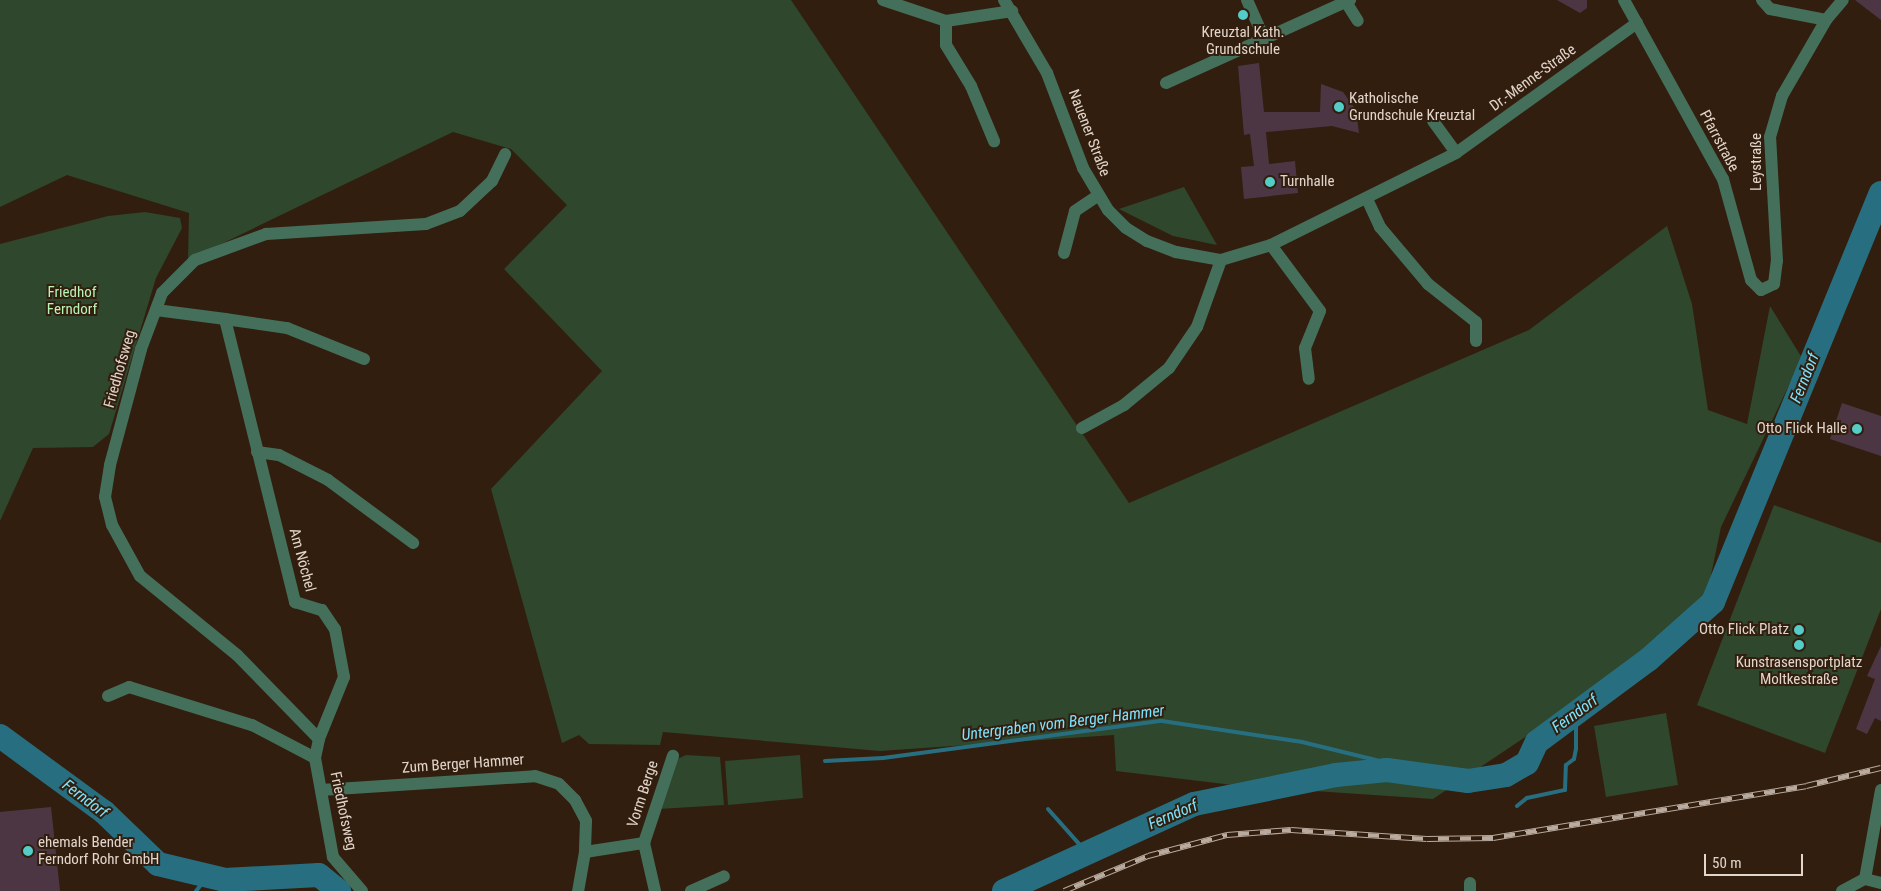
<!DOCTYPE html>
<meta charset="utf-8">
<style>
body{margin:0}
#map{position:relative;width:1881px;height:891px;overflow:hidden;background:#321e0e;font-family:"Roboto Condensed",sans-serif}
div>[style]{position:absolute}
.green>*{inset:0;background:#2e472d}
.stream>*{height:4px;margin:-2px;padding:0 2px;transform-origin:2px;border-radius:2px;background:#276f80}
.river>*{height:24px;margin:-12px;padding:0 12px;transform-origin:12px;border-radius:12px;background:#276f80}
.building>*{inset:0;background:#4d3644}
.minor>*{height:12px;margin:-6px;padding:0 6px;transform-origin:6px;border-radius:6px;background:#44705b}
.rail>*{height:5.5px;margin-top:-2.75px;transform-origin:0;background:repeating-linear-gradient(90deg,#321e0e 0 11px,#b9ab9f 0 22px);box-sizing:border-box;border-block:1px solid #b9ab9f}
.dots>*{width:14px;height:14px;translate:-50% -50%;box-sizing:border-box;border:2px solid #321e0e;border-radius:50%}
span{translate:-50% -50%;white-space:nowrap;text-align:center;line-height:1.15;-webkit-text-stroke:4px #321e0e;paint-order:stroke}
.poi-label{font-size:15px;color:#e2d5cb}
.left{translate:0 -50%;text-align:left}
.right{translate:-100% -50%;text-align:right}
.street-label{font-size:15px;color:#e2d5cb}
.park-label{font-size:15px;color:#b7f4b5}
.water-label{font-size:16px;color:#7be4ff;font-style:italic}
.scale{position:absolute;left:1704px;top:854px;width:99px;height:22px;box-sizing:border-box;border:2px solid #e2d5cb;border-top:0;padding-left:6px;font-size:15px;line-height:18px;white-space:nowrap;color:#e2d5cb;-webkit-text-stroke:4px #321e0e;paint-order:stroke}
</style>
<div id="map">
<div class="green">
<i style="clip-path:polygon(0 0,791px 0,1129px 503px,1529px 330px,1667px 226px,1692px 304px,1708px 410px,1747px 424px,1770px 306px,1802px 358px,1721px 527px,1706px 599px,1644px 657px,1433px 799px,1241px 786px,1116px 771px,1114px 735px,880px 751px,663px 732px,660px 745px,589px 744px,579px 735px,562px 743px,491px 489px,602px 371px,504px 269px,567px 205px,511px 149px,453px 132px,188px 260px,189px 213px,67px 175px,0 207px)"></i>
<i style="clip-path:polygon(1184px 187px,1217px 245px,1173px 236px,1119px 209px)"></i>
<i style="clip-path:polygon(145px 212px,180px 218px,182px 228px,156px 278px,109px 434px,93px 447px,33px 448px,0 521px,0 244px,108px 216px)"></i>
<i style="clip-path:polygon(1774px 505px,1881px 543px,1881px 609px,1825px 753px,1697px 705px)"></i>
<i style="clip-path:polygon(1666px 713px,1678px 785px,1606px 797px,1594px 726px)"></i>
<i style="clip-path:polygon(686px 755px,720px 757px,724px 805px,659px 809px,675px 760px)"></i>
<i style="clip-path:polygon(800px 755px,803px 798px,728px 805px,725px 761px)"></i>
</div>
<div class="stream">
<i style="left:825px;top:761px;width:58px;rotate:-3deg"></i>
<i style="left:883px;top:758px;width:281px;rotate:-7.6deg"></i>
<i style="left:1162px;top:721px;width:142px;rotate:8.5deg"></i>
<i style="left:1302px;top:742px;width:76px;rotate:13.7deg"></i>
<i style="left:1376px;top:760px;width:15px;rotate:42deg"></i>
<i style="left:1517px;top:806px;width:13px;rotate:-39deg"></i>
<i style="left:1527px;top:798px;width:39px;rotate:-12deg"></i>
<i style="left:1565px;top:790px;width:25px;rotate:-88deg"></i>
<i style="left:1566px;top:765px;width:10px;rotate:-37deg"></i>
<i style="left:1574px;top:759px;width:10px;rotate:-79deg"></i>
<i style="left:1576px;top:749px;width:37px;rotate:-90deg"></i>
<i style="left:1048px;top:809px;width:50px;rotate:48.3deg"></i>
<i style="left:1081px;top:846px;width:14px;rotate:21deg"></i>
<i style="left:196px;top:891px;width:19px;rotate:-51deg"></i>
</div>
<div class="river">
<i style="left:0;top:736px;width:129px;rotate:36.2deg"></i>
<i style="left:104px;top:812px;width:75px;rotate:43.9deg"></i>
<i style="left:158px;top:864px;width:69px;rotate:13.4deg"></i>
<i style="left:225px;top:880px;width:94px;rotate:-3deg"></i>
<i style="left:319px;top:875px;width:26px;rotate:39deg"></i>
<i style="left:1004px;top:891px;width:209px;rotate:-24.6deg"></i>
<i style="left:1194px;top:804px;width:145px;rotate:-11.5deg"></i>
<i style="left:1336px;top:775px;width:51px;rotate:-5.6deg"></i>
<i style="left:1387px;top:770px;width:82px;rotate:7.7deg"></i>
<i style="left:1468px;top:781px;width:38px;rotate:-9deg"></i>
<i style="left:1506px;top:775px;width:24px;rotate:-30deg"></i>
<i style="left:1527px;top:763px;width:23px;rotate:-65deg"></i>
<i style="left:1537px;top:742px;width:138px;rotate:-36.5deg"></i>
<i style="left:1648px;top:660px;width:87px;rotate:-41.7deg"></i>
<i style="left:1713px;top:602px;width:442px;rotate:-67.7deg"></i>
</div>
<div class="building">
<i style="clip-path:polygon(1557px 0,1587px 0,1587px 8px,1580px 13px)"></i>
<i style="clip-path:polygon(1855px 0,1881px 0,1881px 20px)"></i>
<i style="clip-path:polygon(1259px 63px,1264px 112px,1320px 112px,1321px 84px,1343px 92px,1356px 110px,1359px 133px,1332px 126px,1266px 132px,1269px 164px,1295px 161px,1298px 193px,1244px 199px,1241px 167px,1254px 166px,1250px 134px,1244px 135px,1238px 66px)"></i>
<i style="clip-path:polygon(1842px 403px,1881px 416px,1881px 456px,1830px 439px)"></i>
<i style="clip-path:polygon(1881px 646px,1881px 721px,1875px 718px,1867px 734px,1856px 729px,1875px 679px,1867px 676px)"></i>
<i style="clip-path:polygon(51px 807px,60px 891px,0 891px,0 812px)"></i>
</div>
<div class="minor">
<i style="left:883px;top:0;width:66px;rotate:18.4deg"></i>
<i style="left:946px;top:21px;width:67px;rotate:-8.6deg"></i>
<i style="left:1004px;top:0;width:85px;rotate:59.5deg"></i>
<i style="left:1047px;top:73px;width:102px;rotate:69.2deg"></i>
<i style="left:1083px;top:168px;width:49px;rotate:59.2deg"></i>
<i style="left:1108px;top:210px;width:25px;rotate:45deg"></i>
<i style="left:1126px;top:228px;width:25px;rotate:32deg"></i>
<i style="left:1147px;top:241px;width:31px;rotate:21deg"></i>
<i style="left:1176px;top:252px;width:46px;rotate:10.1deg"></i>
<i style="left:1221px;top:260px;width:52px;rotate:-16.7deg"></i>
<i style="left:1271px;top:245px;width:207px;rotate:-26.4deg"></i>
<i style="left:1456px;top:153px;width:223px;rotate:-35.7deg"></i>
<i style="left:1247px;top:0;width:42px;rotate:65.9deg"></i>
<i style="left:1624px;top:0;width:205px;rotate:61.1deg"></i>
<i style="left:1723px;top:179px;width:105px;rotate:74.5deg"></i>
<i style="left:1751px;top:280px;width:14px;rotate:45deg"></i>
<i style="left:1761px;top:290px;width:14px;rotate:-25deg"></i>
<i style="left:1774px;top:284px;width:23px;rotate:-83deg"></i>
<i style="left:1777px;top:261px;width:124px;rotate:-93.2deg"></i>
<i style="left:1770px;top:137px;width:43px;rotate:-73.7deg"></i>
<i style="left:1782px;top:96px;width:88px;rotate:-59.9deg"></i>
<i style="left:1826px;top:20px;width:26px;rotate:-50deg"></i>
<i style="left:1762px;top:0;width:12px;rotate:48deg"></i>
<i style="left:1770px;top:9px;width:57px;rotate:11.1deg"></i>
<i style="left:1346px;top:2px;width:22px;rotate:58deg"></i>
<i style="left:946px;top:21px;width:24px;rotate:90deg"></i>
<i style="left:946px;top:45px;width:48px;rotate:58.6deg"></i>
<i style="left:971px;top:86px;width:60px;rotate:67.3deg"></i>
<i style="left:1166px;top:83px;width:202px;rotate:-24.3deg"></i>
<i style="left:1433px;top:121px;width:39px;rotate:54deg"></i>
<i style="left:1367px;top:199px;width:31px;rotate:65deg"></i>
<i style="left:1380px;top:227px;width:75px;rotate:49.9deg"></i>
<i style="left:1428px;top:284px;width:61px;rotate:38.4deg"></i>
<i style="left:1476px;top:322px;width:19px;rotate:90deg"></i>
<i style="left:1271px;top:245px;width:82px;rotate:53.4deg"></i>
<i style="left:1320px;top:311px;width:40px;rotate:112deg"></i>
<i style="left:1305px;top:348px;width:31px;rotate:83deg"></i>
<i style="left:1064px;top:253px;width:43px;rotate:-75.3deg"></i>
<i style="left:1075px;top:211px;width:27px;rotate:-34deg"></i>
<i style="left:156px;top:310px;width:70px;rotate:7.4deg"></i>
<i style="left:225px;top:319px;width:292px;rotate:76.1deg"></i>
<i style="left:295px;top:602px;width:28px;rotate:17deg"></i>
<i style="left:322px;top:610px;width:23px;rotate:56deg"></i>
<i style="left:335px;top:629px;width:49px;rotate:79.4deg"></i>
<i style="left:344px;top:677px;width:67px;rotate:112deg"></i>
<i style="left:225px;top:319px;width:63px;rotate:8.3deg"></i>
<i style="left:287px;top:328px;width:83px;rotate:21.9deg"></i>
<i style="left:1082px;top:428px;width:48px;rotate:-28.7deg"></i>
<i style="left:1124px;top:405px;width:58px;rotate:-39.4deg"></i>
<i style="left:1169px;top:368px;width:50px;rotate:-55.7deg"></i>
<i style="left:1197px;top:327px;width:71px;rotate:-70.3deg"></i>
<i style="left:257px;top:452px;width:22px;rotate:8deg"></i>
<i style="left:279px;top:455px;width:55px;rotate:27deg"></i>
<i style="left:328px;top:480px;width:106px;rotate:36.5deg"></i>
<i style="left:108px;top:696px;width:23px;rotate:-23deg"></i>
<i style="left:129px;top:687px;width:129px;rotate:17.2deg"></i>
<i style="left:252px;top:725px;width:71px;rotate:27.6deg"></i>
<i style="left:321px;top:790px;width:214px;rotate:-3.7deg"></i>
<i style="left:535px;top:776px;width:25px;rotate:18deg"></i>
<i style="left:559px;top:784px;width:23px;rotate:45deg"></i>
<i style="left:575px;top:800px;width:24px;rotate:62deg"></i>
<i style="left:586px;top:821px;width:31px;rotate:92deg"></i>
<i style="left:585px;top:852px;width:40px;rotate:100deg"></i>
<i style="left:1881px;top:790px;width:90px;rotate:100.2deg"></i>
<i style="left:1865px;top:879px;width:16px;rotate:14deg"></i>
<i style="left:585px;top:852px;width:60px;rotate:-8.7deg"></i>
<i style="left:1470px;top:883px;width:8px;rotate:90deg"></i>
<i style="left:362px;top:891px;width:45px;rotate:-130.5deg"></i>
<i style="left:333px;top:857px;width:101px;rotate:-100.3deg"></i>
<i style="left:315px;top:758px;width:19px;rotate:-78deg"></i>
<i style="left:319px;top:739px;width:117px;rotate:-134.3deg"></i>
<i style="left:237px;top:655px;width:125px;rotate:-140.8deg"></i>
<i style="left:140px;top:576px;width:58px;rotate:-118.8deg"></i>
<i style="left:112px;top:525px;width:29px;rotate:-104deg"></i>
<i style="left:105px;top:497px;width:32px;rotate:-81deg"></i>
<i style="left:110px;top:465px;width:120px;rotate:-75deg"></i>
<i style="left:141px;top:349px;width:60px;rotate:-69.4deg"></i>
<i style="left:162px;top:293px;width:47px;rotate:-45deg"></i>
<i style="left:195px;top:260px;width:76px;rotate:-20.1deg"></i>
<i style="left:266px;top:234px;width:160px;rotate:-3.6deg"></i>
<i style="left:426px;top:224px;width:36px;rotate:-21deg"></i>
<i style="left:460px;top:211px;width:44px;rotate:-43.2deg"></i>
<i style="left:492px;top:181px;width:30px;rotate:-64deg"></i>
<i style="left:655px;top:891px;width:49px;rotate:-102.9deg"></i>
<i style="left:644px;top:843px;width:92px;rotate:-71.6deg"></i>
<i style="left:691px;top:891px;width:36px;rotate:-24deg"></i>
<i style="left:1842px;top:891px;width:26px;rotate:-28deg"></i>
</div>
<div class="rail">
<i style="left:1064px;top:891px;width:91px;rotate:-22.6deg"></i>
<i style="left:1148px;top:856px;width:82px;rotate:-14.9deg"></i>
<i style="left:1227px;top:835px;width:64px;rotate:-4.5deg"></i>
<i style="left:1291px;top:830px;width:136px;rotate:3.8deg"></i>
<i style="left:1427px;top:839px;width:66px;rotate:-0.9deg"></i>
<i style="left:1493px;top:838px;width:317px;rotate:-9.4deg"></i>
<i style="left:1806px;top:786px;width:77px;rotate:-13.5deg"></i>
</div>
<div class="dots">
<i style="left:1243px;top:15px;background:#54cdc8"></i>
<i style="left:1339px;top:107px;background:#54cdc8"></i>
<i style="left:1270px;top:182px;background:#54cdc8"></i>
<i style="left:1857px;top:429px;background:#54cdc8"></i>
<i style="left:1799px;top:630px;background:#54cdc8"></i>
<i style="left:1799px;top:645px;background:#54cdc8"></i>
<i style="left:28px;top:851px;background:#54cdc8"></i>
</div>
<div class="poi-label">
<span style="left:1243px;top:41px">Kreuztal Kath.<br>Grundschule</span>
<span class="left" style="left:1349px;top:107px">Katholische<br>Grundschule Kreuztal</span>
<span class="left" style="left:1280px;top:182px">Turnhalle</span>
<span class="right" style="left:1847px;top:429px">Otto Flick Halle</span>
<span class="right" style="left:1789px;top:630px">Otto Flick Platz</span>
<span style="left:1799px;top:671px">Kunstrasensportplatz<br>Moltkestraße</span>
<span class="left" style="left:38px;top:851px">ehemals Bender<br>Ferndorf Rohr GmbH</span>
</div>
<div class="street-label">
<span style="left:1533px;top:78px;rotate:-36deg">Dr.-Menne-Straße</span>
<span style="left:1089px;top:133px;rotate:69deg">Nauener Straße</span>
<span style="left:1719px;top:141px;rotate:62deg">Pfarrstraße</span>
<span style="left:1757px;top:162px;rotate:-90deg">Leystraße</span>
<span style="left:120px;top:369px;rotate:-74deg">Friedhofsweg</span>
<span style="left:302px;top:560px;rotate:75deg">Am Nöchel</span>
<span style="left:463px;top:764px;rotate:-4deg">Zum Berger Hammer</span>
<span style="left:643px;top:794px;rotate:-72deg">Vorm Berge</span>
<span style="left:343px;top:811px;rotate:78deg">Friedhofsweg</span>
</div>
<div class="park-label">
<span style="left:72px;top:301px">Friedhof<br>Ferndorf</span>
</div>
<div class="water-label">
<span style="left:1805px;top:378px;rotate:-68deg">Ferndorf</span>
<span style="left:1575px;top:714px;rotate:-36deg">Ferndorf</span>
<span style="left:1063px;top:723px;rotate:-7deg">Untergraben vom Berger Hammer</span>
<span style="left:85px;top:799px;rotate:37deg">Ferndorf</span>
<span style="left:1173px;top:815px;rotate:-23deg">Ferndorf</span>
</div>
<div class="scale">50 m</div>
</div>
